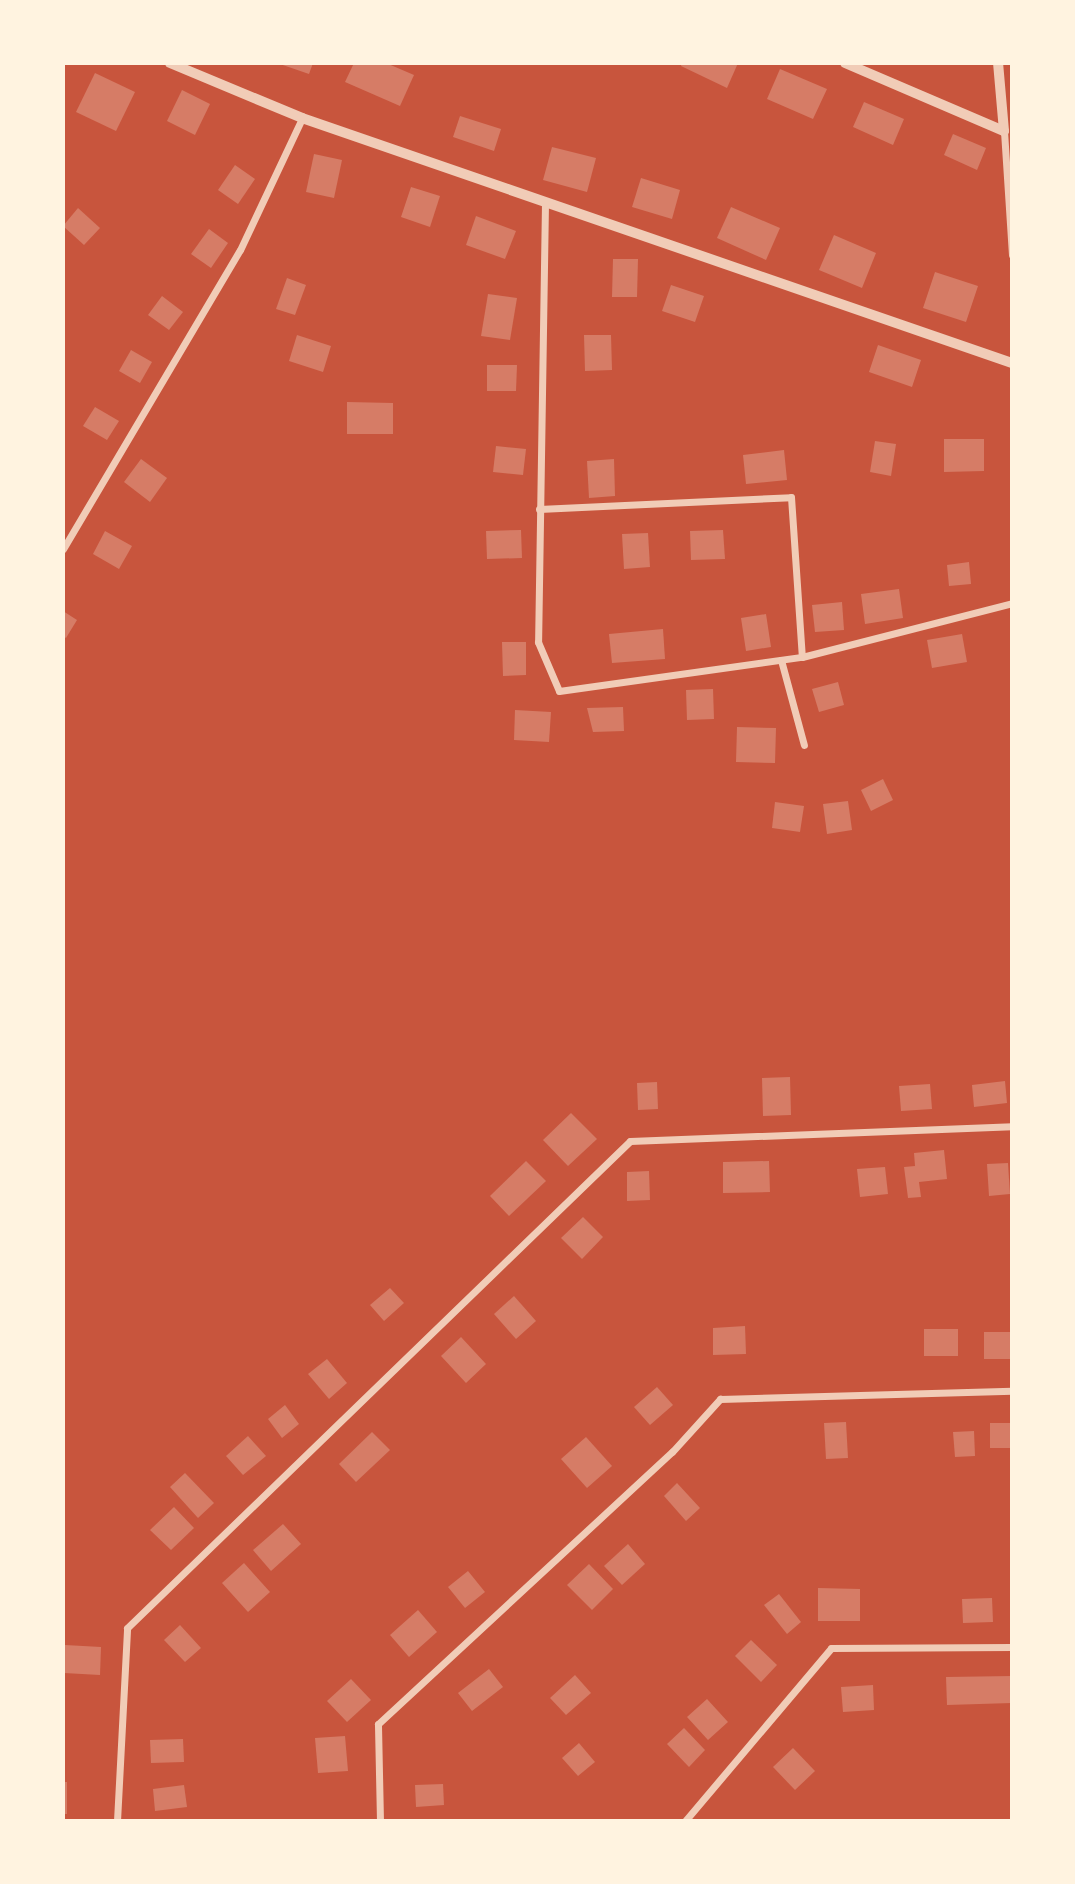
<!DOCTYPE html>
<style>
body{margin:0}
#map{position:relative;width:1075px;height:1884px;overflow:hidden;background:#c8553d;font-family:Raleway,sans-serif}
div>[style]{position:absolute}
.building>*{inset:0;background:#d67c66}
.minor>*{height:7px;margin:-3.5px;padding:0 3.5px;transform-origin:3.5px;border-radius:3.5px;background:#f1ccb7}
.tertiary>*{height:10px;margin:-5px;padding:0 5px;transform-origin:5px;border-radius:5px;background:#f1ccb7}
span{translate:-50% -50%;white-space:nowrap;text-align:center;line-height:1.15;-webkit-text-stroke:5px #fff3e0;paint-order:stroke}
.frame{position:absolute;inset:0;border:65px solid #fff3e0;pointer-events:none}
</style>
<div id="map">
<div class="building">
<i style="clip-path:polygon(277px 63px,313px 63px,309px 74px)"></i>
<i style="clip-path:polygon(354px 63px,386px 63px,414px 75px,400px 106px,345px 82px)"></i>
<i style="clip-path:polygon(682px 63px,738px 63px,727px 88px,681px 66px)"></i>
<i style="clip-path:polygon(780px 69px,827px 89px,813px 119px,767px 99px)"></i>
<i style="clip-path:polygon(95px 73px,135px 92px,116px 131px,76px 112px)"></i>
<i style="clip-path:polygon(182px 90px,210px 104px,195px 135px,167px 121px)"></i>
<i style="clip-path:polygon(864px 102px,904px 119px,893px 145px,853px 127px)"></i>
<i style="clip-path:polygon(460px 116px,501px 129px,494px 151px,453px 137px)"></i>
<i style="clip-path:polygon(953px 134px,986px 148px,977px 170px,944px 155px)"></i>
<i style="clip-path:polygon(552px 147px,596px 158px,587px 192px,543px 180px)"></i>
<i style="clip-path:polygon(314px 154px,342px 160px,334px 198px,306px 192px)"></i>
<i style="clip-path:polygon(235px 165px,255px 179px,238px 204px,218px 190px)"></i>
<i style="clip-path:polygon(641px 178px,680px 190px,672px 219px,632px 207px)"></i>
<i style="clip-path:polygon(411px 187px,440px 196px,430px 227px,401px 217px)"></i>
<i style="clip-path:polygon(731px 207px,780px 228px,766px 260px,717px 238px)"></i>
<i style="clip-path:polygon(78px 208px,100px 228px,84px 245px,63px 226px)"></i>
<i style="clip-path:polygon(476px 216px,516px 231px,505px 259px,466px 245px)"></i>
<i style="clip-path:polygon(209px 229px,228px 243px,211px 268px,191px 254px)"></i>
<i style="clip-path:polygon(834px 235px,876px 253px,862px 288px,819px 270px)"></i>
<i style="clip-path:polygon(613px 259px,638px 259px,637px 297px,612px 297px)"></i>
<i style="clip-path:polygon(935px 272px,978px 286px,966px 322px,923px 308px)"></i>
<i style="clip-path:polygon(287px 278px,306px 285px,295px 315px,276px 309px)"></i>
<i style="clip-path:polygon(671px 285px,704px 296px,695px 322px,662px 311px)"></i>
<i style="clip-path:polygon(488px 294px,517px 298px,510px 340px,481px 336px)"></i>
<i style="clip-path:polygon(162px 296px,183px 312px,169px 330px,148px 315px)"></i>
<i style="clip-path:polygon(297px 335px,331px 346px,323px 372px,289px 361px)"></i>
<i style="clip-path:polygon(584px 335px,611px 335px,612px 370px,585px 371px)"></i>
<i style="clip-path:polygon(878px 345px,921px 360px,912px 387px,869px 372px)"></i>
<i style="clip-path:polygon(131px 350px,152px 362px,140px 383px,119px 371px)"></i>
<i style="clip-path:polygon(487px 365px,517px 365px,516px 391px,487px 391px)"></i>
<i style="clip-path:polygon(347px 402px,393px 403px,393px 434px,347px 434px)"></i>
<i style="clip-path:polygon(95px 407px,119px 421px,107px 440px,83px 426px)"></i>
<i style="clip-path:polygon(944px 439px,984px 439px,984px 471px,944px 472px)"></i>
<i style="clip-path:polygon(875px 441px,896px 444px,891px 476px,870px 472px)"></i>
<i style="clip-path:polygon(496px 446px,526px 449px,523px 475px,493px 472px)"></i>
<i style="clip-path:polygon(784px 450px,787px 480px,746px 484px,743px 455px)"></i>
<i style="clip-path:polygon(141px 459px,167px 478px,150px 502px,124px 482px)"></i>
<i style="clip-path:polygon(614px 459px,615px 496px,589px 498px,587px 461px)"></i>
<i style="clip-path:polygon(521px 530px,522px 558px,487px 559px,486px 531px)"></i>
<i style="clip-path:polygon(723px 530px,725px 559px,691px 560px,690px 531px)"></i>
<i style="clip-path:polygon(105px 531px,132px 546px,119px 569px,93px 554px)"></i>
<i style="clip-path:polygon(648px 533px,650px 567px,624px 569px,622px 534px)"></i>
<i style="clip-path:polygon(969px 562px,971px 584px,949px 586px,947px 565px)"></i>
<i style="clip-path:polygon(899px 589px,903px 618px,865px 624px,861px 594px)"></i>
<i style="clip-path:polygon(842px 602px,844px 630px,815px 632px,812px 605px)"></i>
<i style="clip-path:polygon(63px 611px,77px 620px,66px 638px,63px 636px)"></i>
<i style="clip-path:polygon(766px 614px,771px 647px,746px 651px,741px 618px)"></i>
<i style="clip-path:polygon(663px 629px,665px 659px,612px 663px,609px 634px)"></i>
<i style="clip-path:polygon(962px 634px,967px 662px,932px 668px,927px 640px)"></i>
<i style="clip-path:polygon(502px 642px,526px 642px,526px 675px,503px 676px)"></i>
<i style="clip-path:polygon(838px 682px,844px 705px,819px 712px,812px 689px)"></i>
<i style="clip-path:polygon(713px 689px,714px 719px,687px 720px,686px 690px)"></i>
<i style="clip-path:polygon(623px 707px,624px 731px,593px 732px,587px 708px)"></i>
<i style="clip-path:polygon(515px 710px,551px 712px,549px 742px,514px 740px)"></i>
<i style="clip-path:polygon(737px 727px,776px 728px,775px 763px,736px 762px)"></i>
<i style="clip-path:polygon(883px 779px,893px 800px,871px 811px,861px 790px)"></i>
<i style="clip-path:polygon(848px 801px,852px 830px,827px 834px,823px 804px)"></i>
<i style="clip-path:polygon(775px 802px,804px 806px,800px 832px,772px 828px)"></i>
<i style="clip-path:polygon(790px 1077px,791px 1115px,763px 1116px,762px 1078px)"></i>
<i style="clip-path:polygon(1005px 1081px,1007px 1103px,974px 1107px,972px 1085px)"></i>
<i style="clip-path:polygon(657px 1082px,658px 1109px,638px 1110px,637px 1083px)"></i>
<i style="clip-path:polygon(930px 1084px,932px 1109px,901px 1111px,899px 1086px)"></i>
<i style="clip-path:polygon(571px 1113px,597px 1139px,568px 1166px,543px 1140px)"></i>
<i style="clip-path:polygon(944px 1150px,947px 1179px,919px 1182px,921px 1197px,908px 1198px,904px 1167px,915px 1166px,914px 1153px)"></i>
<i style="clip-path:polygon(526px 1161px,546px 1181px,509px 1216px,490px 1196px)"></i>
<i style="clip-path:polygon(769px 1161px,770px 1192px,723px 1193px,723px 1162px)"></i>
<i style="clip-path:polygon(1008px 1163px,1010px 1194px,989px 1196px,987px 1164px)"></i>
<i style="clip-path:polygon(885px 1167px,888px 1194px,860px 1197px,857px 1169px)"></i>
<i style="clip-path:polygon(649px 1171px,650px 1200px,627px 1201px,627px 1172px)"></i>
<i style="clip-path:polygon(583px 1217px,603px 1237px,582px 1259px,561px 1238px)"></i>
<i style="clip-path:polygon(390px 1288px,404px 1303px,384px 1321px,370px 1305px)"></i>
<i style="clip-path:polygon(514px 1296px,536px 1321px,516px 1339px,494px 1314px)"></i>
<i style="clip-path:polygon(745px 1326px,746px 1354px,713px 1355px,713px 1328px)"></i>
<i style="clip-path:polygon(924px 1329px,958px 1329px,958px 1356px,924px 1356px)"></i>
<i style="clip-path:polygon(984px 1332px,1012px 1332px,1012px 1359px,984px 1359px)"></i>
<i style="clip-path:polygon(461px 1337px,486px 1364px,466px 1383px,441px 1356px)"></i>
<i style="clip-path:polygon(327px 1359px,347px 1383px,329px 1399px,308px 1374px)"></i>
<i style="clip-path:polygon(657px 1387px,673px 1405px,650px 1425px,634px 1407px)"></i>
<i style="clip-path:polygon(285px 1405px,299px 1424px,282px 1438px,268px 1419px)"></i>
<i style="clip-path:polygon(846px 1422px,848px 1458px,826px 1459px,824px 1423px)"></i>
<i style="clip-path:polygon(990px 1423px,1011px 1423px,1011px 1448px,990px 1448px)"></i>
<i style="clip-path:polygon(974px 1431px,975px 1456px,955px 1457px,953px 1432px)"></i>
<i style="clip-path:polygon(372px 1432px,390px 1450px,356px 1482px,339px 1464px)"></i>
<i style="clip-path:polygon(248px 1436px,266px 1456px,243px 1475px,226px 1456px)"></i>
<i style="clip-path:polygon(586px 1437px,612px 1466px,587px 1488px,561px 1459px)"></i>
<i style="clip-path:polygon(185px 1473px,214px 1503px,198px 1518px,170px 1487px)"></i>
<i style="clip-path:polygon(677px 1483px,700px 1508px,686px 1521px,664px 1496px)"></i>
<i style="clip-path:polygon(174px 1507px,194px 1528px,171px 1550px,150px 1530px)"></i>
<i style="clip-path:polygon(283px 1524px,301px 1544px,271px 1571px,253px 1550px)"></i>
<i style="clip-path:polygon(628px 1544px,645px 1564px,622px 1585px,604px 1566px)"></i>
<i style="clip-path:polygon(244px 1563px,270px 1592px,248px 1612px,222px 1583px)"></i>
<i style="clip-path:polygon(589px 1564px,613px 1589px,592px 1610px,567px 1585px)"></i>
<i style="clip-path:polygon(468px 1571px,485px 1592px,465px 1608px,448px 1587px)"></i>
<i style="clip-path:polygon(818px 1588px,860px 1589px,860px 1621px,818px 1621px)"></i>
<i style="clip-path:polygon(779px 1594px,801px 1622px,787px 1634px,764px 1605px)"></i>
<i style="clip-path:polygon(992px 1598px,993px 1622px,963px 1623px,962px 1599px)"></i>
<i style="clip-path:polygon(418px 1610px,437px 1632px,409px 1657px,390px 1635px)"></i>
<i style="clip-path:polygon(180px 1625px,201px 1648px,185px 1662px,164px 1640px)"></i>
<i style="clip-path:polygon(751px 1640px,777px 1665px,761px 1682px,735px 1656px)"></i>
<i style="clip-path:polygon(65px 1645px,101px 1647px,100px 1675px,64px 1673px)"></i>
<i style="clip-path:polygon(489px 1669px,503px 1687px,472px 1711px,458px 1693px)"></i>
<i style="clip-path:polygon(575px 1675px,591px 1693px,566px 1715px,550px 1698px)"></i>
<i style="clip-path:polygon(1012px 1676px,1012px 1703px,947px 1705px,946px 1677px)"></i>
<i style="clip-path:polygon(351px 1679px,371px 1700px,347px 1722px,327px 1701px)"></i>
<i style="clip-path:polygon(873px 1685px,874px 1710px,843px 1712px,841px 1687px)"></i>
<i style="clip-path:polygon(707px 1699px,728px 1722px,708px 1740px,687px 1717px)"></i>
<i style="clip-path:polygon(684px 1728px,705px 1750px,689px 1767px,667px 1744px)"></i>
<i style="clip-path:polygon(345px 1736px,348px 1771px,318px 1773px,315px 1738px)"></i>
<i style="clip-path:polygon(183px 1739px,184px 1762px,151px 1763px,150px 1740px)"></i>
<i style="clip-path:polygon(579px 1743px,595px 1762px,578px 1776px,562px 1758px)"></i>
<i style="clip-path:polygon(793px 1748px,815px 1771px,795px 1790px,773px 1767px)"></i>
<i style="clip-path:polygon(63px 1782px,67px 1782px,67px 1814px,63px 1814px)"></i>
<i style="clip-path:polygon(443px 1784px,444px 1805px,416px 1807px,415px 1785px)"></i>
<i style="clip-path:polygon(184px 1785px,187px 1807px,155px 1811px,153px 1789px)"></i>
</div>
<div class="minor">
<i style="left:1004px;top:131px;width:124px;rotate:86.3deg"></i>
<i style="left:545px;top:203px;width:439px;rotate:90.9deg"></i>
<i style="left:538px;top:642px;width:53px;rotate:66.8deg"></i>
<i style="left:559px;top:691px;width:245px;rotate:-8deg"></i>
<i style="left:802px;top:657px;width:217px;rotate:-14.4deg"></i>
<i style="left:539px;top:509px;width:252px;rotate:-2.7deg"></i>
<i style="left:791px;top:497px;width:160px;rotate:86.1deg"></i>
<i style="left:63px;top:549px;width:347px;rotate:-59.4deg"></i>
<i style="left:240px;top:250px;width:146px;rotate:-64.8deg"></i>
<i style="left:781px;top:660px;width:88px;rotate:74.9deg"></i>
<i style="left:117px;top:1821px;width:193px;rotate:-87deg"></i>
<i style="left:127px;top:1628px;width:700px;rotate:-44.07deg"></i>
<i style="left:630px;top:1141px;width:382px;rotate:-2.2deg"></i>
<i style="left:380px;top:1821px;width:97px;rotate:-91.2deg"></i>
<i style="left:378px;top:1724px;width:401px;rotate:-42.8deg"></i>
<i style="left:672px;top:1452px;width:72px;rotate:-47.8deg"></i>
<i style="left:720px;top:1399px;width:292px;rotate:-1.6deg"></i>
<i style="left:685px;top:1821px;width:226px;rotate:-49.8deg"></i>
<i style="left:831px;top:1648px;width:181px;rotate:-0.3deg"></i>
</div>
<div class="tertiary">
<i style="left:170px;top:63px;width:143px;rotate:22.6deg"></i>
<i style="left:302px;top:118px;width:751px;rotate:19.04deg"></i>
<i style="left:845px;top:63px;width:173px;rotate:23.2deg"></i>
<i style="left:1004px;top:131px;width:68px;rotate:-95deg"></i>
</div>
<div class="frame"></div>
</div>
